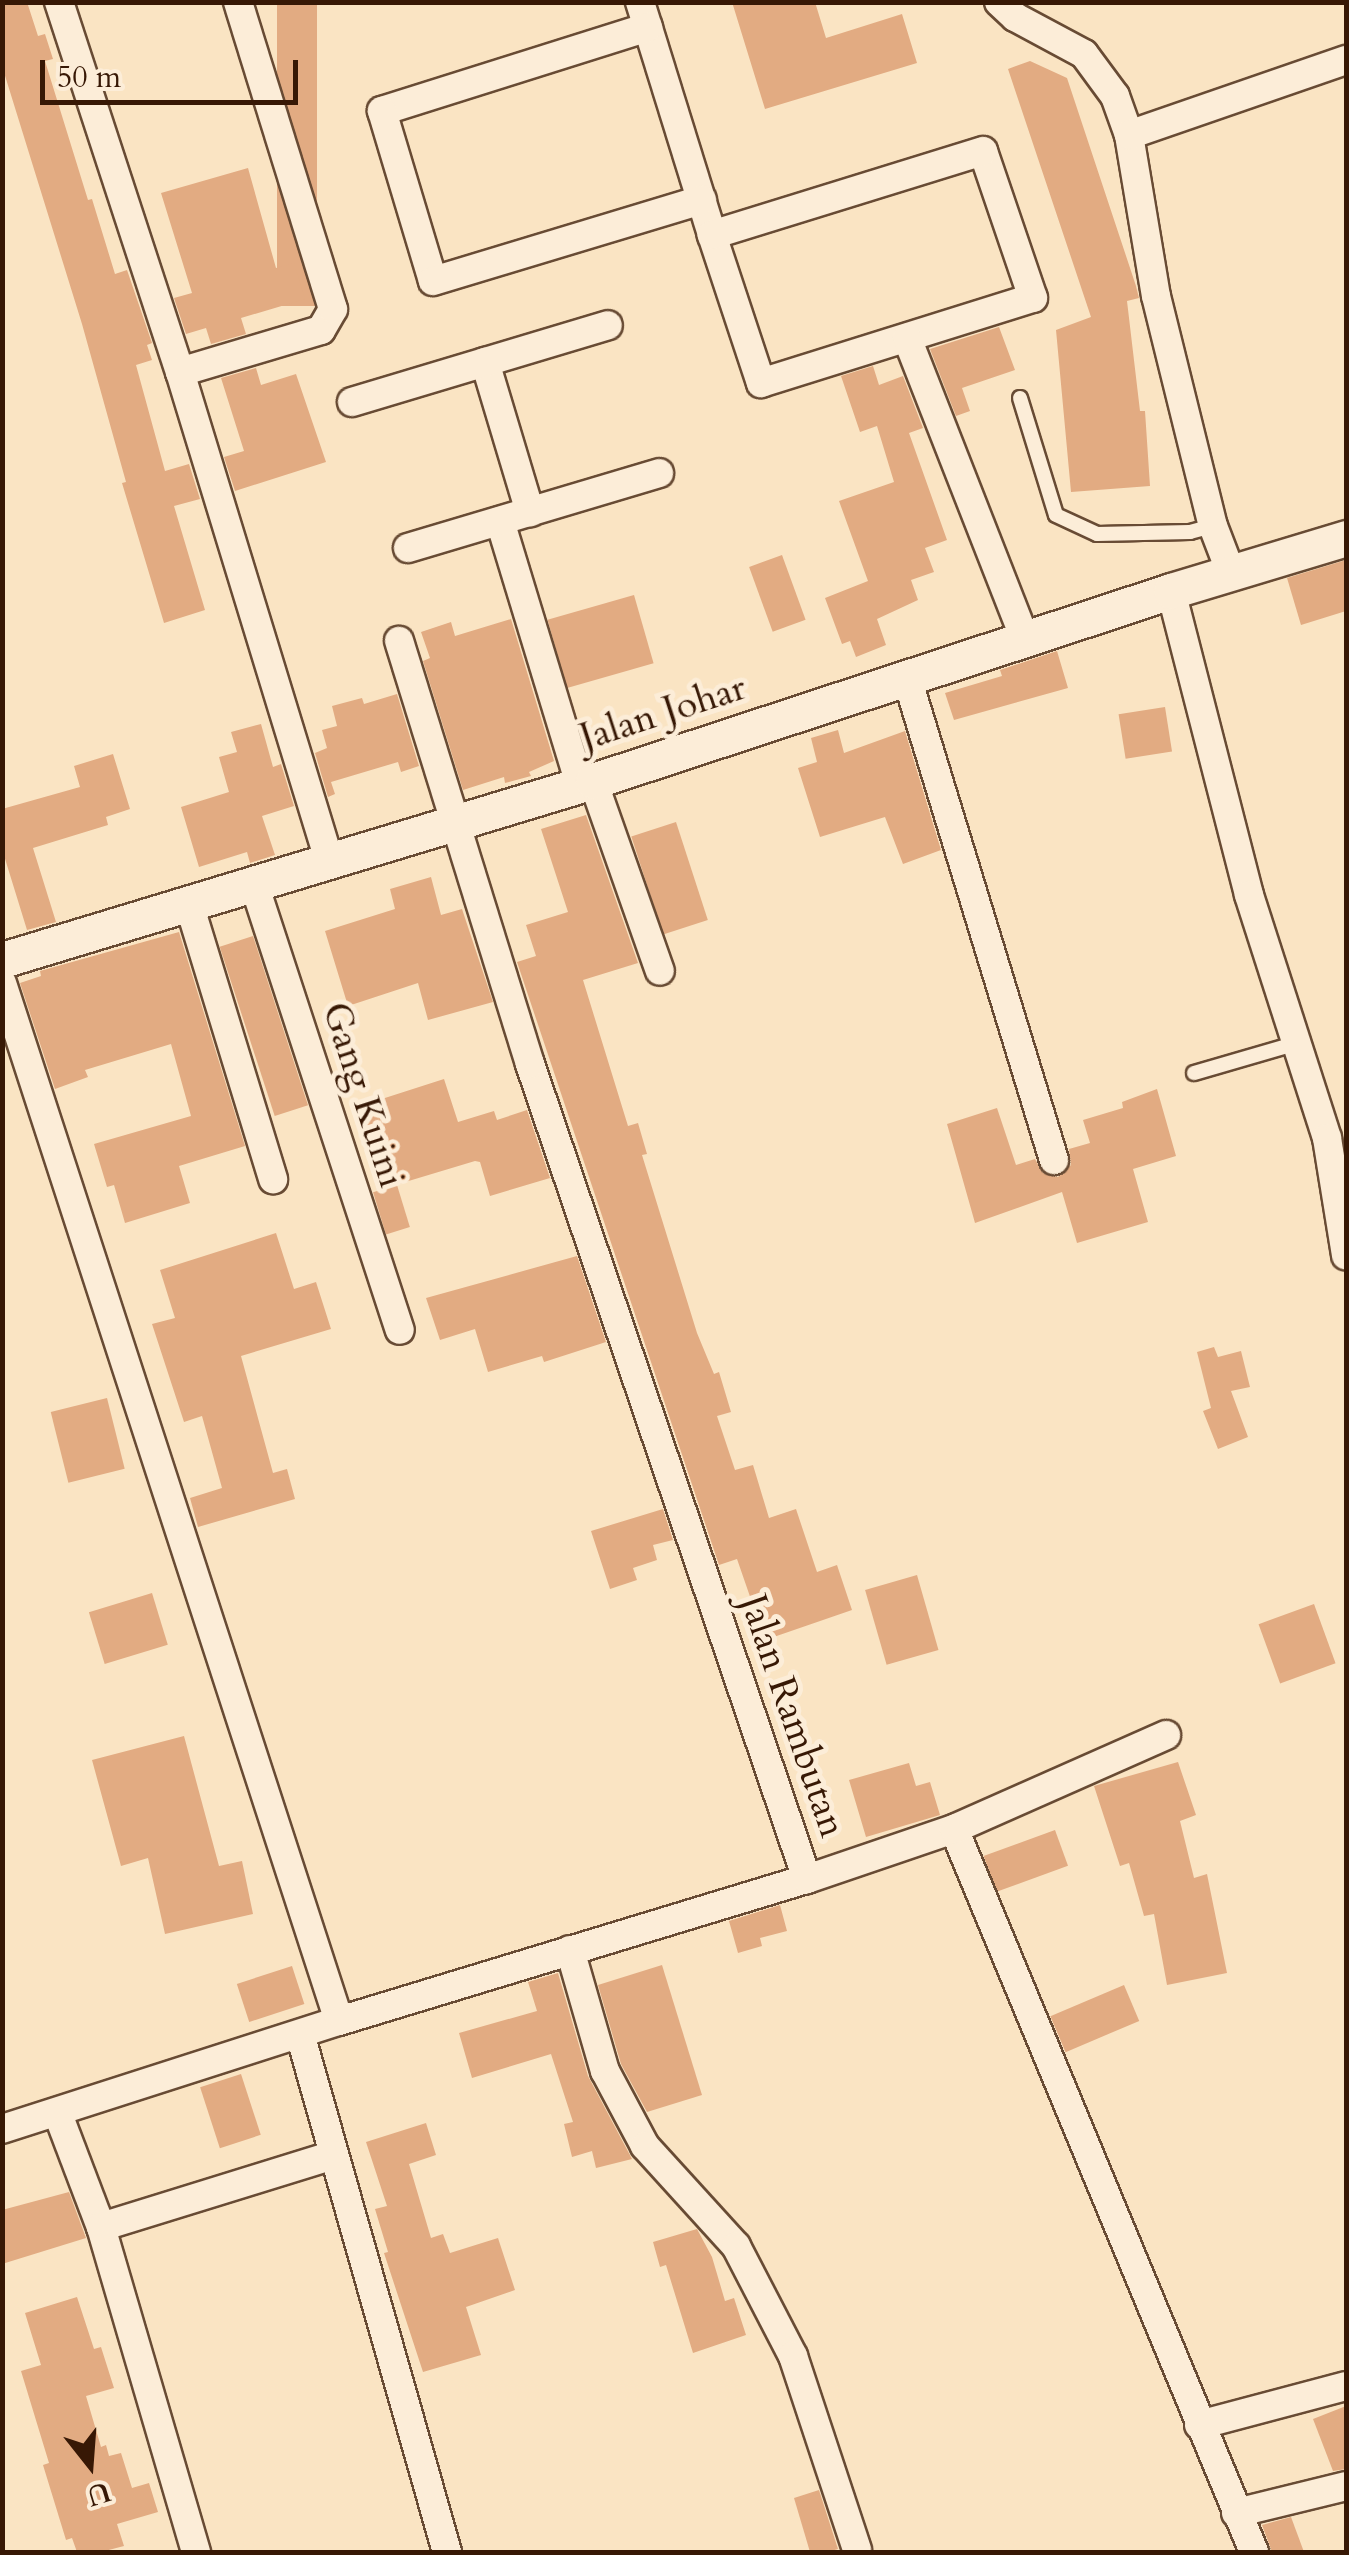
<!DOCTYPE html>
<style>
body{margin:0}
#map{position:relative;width:1349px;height:2555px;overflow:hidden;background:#fae4c3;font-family:Cardo,serif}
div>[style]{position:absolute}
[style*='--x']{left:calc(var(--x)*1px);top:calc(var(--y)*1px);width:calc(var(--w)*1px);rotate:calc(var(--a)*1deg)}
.building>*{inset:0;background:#e2ab82;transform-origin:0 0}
.roads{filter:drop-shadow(2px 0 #684b34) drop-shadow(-2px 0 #684b34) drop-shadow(0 2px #684b34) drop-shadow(0 -2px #684b34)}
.service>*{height:14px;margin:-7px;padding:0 7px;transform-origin:7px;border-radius:7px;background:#fcedd8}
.minor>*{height:28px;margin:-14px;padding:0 14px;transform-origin:14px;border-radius:14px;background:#fcedd8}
.tertiary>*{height:35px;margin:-17.5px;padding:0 17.5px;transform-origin:17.5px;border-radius:17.5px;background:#fcedd8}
span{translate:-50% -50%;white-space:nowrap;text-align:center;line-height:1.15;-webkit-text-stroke:10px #fcedd8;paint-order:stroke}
.street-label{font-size:38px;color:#371805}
.frame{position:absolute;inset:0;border:5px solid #371805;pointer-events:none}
.north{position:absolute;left:40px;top:2415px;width:100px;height:100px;-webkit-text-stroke:8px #fcedd8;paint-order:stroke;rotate:163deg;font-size:28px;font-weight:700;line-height:40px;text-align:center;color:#371805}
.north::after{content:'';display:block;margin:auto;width:35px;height:45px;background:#371805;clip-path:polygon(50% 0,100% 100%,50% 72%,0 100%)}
.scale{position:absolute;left:40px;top:60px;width:258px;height:45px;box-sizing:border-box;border:5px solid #371805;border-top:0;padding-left:12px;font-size:30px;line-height:35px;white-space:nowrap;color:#371805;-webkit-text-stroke:8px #fcedd8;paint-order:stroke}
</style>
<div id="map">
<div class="building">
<i style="clip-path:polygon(2px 2px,27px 2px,38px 36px,45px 34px,53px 59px,45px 61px,88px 200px,92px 199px,115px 274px,127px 270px,152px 343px,147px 345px,152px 360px,136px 365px,165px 471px,189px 464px,200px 499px,174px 506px,205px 610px,164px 623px,122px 483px,126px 482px,82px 324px,2px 66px)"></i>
<i style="left:277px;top:2px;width:40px;height:304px"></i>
<i style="clip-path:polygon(732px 2px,815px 2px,826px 38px,902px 14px,917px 63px,765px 109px)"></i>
<i style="clip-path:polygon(1030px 61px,1067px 78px,1136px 286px,1139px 298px,1127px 301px,1140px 411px,1145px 411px,1150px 486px,1071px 492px,1056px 330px,1091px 317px,1008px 69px)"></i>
<i style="clip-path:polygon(248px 168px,276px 268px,294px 263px,305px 299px,241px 318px,246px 334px,211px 344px,206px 328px,186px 334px,174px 298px,192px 293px,161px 193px)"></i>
<i style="clip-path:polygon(999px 327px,1015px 370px,962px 388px,970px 411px,956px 416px,930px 349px)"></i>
<i style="clip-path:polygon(873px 366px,879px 385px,903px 376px,923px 428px,909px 433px,947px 540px,925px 548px,934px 572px,911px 580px,918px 600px,877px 619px,886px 645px,856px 657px,850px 641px,842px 644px,825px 598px,868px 581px,839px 501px,894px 482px,877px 426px,860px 432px,841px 376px)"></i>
<i style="clip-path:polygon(256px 368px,261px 385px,296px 374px,326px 462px,235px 491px,224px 457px,244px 451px,221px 378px)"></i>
<i style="left:782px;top:555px;width:69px;height:35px;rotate:70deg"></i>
<i style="clip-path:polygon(1346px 560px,1346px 611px,1301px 625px,1287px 578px)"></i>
<i style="left:634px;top:595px;width:71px;height:90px;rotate:74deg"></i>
<i style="clip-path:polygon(511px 619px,554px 761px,529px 772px,531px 776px,505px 783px,504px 777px,463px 790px,423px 661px,430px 658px,421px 632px,451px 622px,455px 636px)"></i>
<i style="clip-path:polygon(1057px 651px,1068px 688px,954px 720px,945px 693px,1002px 676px,1000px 670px)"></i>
<i style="clip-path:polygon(397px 694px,419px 766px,401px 772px,398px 762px,331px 782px,335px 794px,328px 797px,315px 753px,327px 748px,322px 730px,337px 726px,332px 706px,362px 698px,364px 704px)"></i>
<i style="left:1165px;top:707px;width:45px;height:47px;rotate:81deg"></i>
<i style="clip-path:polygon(261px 724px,273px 767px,281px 764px,294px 806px,262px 816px,275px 855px,250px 863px,247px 852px,199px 867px,181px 807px,229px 792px,219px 757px,237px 752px,231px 732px)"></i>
<i style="clip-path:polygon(838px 730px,844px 753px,905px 731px,941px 850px,903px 864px,885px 817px,820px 837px,798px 768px,817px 762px,811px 738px)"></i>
<i style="clip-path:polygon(113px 754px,130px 809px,106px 817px,108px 825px,33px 848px,56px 922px,27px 930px,2px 849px,2px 809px,80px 787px,74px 766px)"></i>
<i style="clip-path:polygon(586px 815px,638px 963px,583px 980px,628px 1126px,638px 1123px,647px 1154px,642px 1155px,697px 1333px,714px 1374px,719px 1372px,731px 1412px,717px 1416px,735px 1470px,753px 1465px,769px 1518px,796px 1509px,817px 1572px,837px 1565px,852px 1610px,765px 1640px,737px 1559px,719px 1565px,517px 962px,536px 956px,526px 925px,568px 912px,541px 829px)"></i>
<i style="left:676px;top:822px;width:103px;height:47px;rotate:72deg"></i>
<i style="clip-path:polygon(431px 877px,441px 915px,462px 909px,493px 1002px,428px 1020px,418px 983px,348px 1006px,325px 931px,395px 909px,390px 889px)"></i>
<i style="clip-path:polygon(179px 932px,245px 1146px,179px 1166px,190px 1203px,125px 1223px,114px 1185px,107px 1187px,94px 1144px,191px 1116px,171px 1044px,85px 1070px,88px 1077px,55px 1089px,20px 983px,41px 976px,40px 971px)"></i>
<i style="left:253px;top:936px;width:178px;height:35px;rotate:72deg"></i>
<i style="clip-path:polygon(444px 1079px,458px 1122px,494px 1111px,497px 1120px,527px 1110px,550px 1178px,490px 1196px,480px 1162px,475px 1161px,382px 1189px,360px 1106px)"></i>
<i style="clip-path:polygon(1157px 1089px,1176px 1156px,1133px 1169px,1148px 1222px,1077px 1243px,1062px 1192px,975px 1223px,947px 1124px,997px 1108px,1016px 1165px,1035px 1159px,1043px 1173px,1058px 1177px,1071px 1165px,1069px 1149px,1090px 1143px,1083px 1120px,1123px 1108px,1122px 1102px)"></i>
<i style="left:397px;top:1185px;width:44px;height:25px;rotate:73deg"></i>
<i style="clip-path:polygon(276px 1233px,294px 1289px,316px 1282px,331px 1329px,241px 1356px,273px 1473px,287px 1469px,295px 1499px,198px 1527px,190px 1498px,222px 1488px,202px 1416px,184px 1422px,152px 1324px,175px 1318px,160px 1270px)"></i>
<i style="clip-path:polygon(577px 1256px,606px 1342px,544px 1362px,542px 1356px,488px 1372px,475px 1329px,440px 1340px,426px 1298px)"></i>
<i style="clip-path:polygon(1214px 1347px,1218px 1357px,1241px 1351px,1250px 1387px,1231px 1391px,1248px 1437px,1218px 1449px,1203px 1411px,1211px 1408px,1197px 1352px)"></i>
<i style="left:107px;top:1398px;width:73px;height:58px;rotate:76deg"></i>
<i style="clip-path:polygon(663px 1509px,673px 1540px,653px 1545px,657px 1560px,633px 1568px,637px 1580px,610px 1589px,591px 1531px)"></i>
<i style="left:917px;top:1575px;width:78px;height:54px;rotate:74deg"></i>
<i style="left:152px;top:1593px;width:54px;height:66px;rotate:73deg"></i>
<i style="left:1314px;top:1604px;width:63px;height:59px;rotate:70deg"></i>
<i style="clip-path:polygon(184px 1736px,219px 1866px,242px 1861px,253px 1914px,165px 1934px,148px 1858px,121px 1866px,92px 1760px)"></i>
<i style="clip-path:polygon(1178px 1762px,1196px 1815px,1180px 1821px,1194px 1878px,1207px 1874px,1227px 1973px,1167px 1985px,1154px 1914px,1144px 1916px,1129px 1863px,1120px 1866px,1094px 1786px)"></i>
<i style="clip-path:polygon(909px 1763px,916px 1786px,930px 1782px,940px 1815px,866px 1837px,849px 1780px)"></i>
<i style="left:1055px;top:1830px;width:38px;height:76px;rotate:70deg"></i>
<i style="clip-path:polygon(780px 1905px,787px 1931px,760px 1938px,762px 1946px,738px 1953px,729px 1921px)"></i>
<i style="clip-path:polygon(662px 1965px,702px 2095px,647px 2112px,621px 2064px,598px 1985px)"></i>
<i style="left:292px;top:1966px;width:40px;height:58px;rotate:72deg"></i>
<i style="clip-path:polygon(558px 1973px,588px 2076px,632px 2159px,596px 2168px,592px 2151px,572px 2157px,564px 2124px,573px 2122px,551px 2054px,472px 2078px,459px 2033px,537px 2011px,528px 1982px)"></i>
<i style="left:1124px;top:1985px;width:39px;height:80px;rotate:67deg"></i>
<i style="left:241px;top:2074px;width:64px;height:43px;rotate:72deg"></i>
<i style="clip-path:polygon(426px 2123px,436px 2155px,409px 2164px,431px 2238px,443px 2234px,450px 2253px,498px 2238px,515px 2290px,466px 2307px,481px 2355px,423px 2372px,384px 2253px,388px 2252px,375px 2209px,387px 2206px,366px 2142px)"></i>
<i style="clip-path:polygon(69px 2192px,86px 2238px,2px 2264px,2px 2210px)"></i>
<i style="clip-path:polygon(697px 2229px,712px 2257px,725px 2301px,734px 2298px,746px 2335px,693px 2353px,666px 2265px,660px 2267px,653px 2242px)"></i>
<i style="clip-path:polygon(77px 2297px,94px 2349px,101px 2347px,114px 2388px,86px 2396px,101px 2447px,106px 2445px,109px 2456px,121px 2453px,132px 2488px,149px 2483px,158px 2512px,117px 2524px,124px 2546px,101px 2552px,77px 2552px,72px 2538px,66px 2540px,43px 2465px,49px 2463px,21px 2371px,41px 2365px,25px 2313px)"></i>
<i style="clip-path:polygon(1346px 2406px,1346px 2469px,1333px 2471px,1313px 2419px)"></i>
<i style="clip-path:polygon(819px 2490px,838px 2549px,828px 2552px,810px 2552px,794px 2498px)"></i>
<i style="clip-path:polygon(1291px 2517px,1304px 2552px,1272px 2552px,1262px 2525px)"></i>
</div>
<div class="roads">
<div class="service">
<i style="--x:1020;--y:398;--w:122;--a:72.9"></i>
<i style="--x:1056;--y:515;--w:45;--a:24.9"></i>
<i style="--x:1097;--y:534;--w:93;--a:-1.2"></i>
<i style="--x:1190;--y:532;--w:24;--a:-15"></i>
<i style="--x:1194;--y:1073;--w:107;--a:-16.2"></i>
</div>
<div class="minor">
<i style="--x:59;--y:2;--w:389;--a:71.9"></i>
<i style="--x:180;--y:372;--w:510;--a:73.02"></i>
<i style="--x:640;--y:2;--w:244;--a:72.8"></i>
<i style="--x:712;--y:235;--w:156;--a:71.7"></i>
<i style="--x:761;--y:383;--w:285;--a:-17.4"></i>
<i style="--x:1033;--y:298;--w:155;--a:-108.8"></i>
<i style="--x:983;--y:151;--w:284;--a:162.8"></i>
<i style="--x:999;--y:2;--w:22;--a:43"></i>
<i style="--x:1015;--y:17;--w:78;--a:28.2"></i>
<i style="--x:1084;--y:54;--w:52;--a:53.6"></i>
<i style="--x:1115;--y:96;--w:41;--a:70.3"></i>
<i style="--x:1129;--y:135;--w:163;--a:80.5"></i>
<i style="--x:1156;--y:296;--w:237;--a:76.1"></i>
<i style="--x:1213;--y:526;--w:50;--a:69"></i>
<i style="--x:648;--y:27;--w:279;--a:162.5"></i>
<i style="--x:382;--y:111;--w:177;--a:73.3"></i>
<i style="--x:433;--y:281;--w:281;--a:-16.8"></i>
<i style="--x:1129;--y:135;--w:230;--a:-19.1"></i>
<i style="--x:907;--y:338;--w:323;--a:68.6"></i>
<i style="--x:485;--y:362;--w:157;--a:73.3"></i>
<i style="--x:180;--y:372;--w:147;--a:-16.6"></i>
<i style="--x:321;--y:330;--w:24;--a:-60"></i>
<i style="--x:333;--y:309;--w:321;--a:-107.2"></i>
<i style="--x:352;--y:402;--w:267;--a:-16.7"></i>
<i style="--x:500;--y:521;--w:276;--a:73.1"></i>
<i style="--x:408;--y:548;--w:262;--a:-16.6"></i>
<i style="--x:1171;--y:591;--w:314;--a:75.6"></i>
<i style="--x:1249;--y:895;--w:255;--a:72.2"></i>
<i style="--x:1327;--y:1138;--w:119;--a:80.8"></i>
<i style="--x:907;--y:678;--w:504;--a:73.04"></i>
<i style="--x:593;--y:781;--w:201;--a:70.6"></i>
<i style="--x:254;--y:884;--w:469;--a:71.9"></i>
<i style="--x:189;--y:904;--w:288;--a:73"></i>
<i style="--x:2;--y:983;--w:1091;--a:72.01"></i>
<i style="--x:954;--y:1829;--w:783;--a:67.46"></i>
<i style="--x:807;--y:1879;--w:155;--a:-18.8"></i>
<i style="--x:954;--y:1829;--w:232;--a:-23.9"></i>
<i style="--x:570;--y:1950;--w:126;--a:73.9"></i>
<i style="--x:605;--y:2071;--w:85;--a:61.9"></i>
<i style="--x:645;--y:2146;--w:135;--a:47.7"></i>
<i style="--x:736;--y:2246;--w:124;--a:62.6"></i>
<i style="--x:793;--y:2356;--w:204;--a:71.7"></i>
<i style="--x:300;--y:2034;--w:538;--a:74.16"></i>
<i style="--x:58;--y:2114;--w:121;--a:69.2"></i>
<i style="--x:101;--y:2227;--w:339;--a:73.7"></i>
<i style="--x:2;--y:2129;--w:354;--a:-17.8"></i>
<i style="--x:339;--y:2021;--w:489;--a:-16.9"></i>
<i style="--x:807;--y:1879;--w:861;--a:-108.77"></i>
<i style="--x:530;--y:1064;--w:443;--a:-107.2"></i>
<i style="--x:101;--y:2227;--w:244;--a:-17.2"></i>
<i style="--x:1199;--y:2425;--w:152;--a:-14.9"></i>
<i style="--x:1236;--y:2513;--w:113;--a:-13.8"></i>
</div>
<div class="tertiary">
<i style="--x:2;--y:960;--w:618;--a:-16.85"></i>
<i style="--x:593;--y:781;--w:608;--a:-18.2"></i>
<i style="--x:1171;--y:591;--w:183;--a:-16.8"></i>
</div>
</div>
<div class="street-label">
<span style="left:663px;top:713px;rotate:-18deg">Jalan Johar</span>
<span style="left:363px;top:1095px;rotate:72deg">Gang Kuini</span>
<span style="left:792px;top:1716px;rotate:71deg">Jalan Rambutan</span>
</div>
<div class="frame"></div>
<div class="north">U</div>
<div class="scale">50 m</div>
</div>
